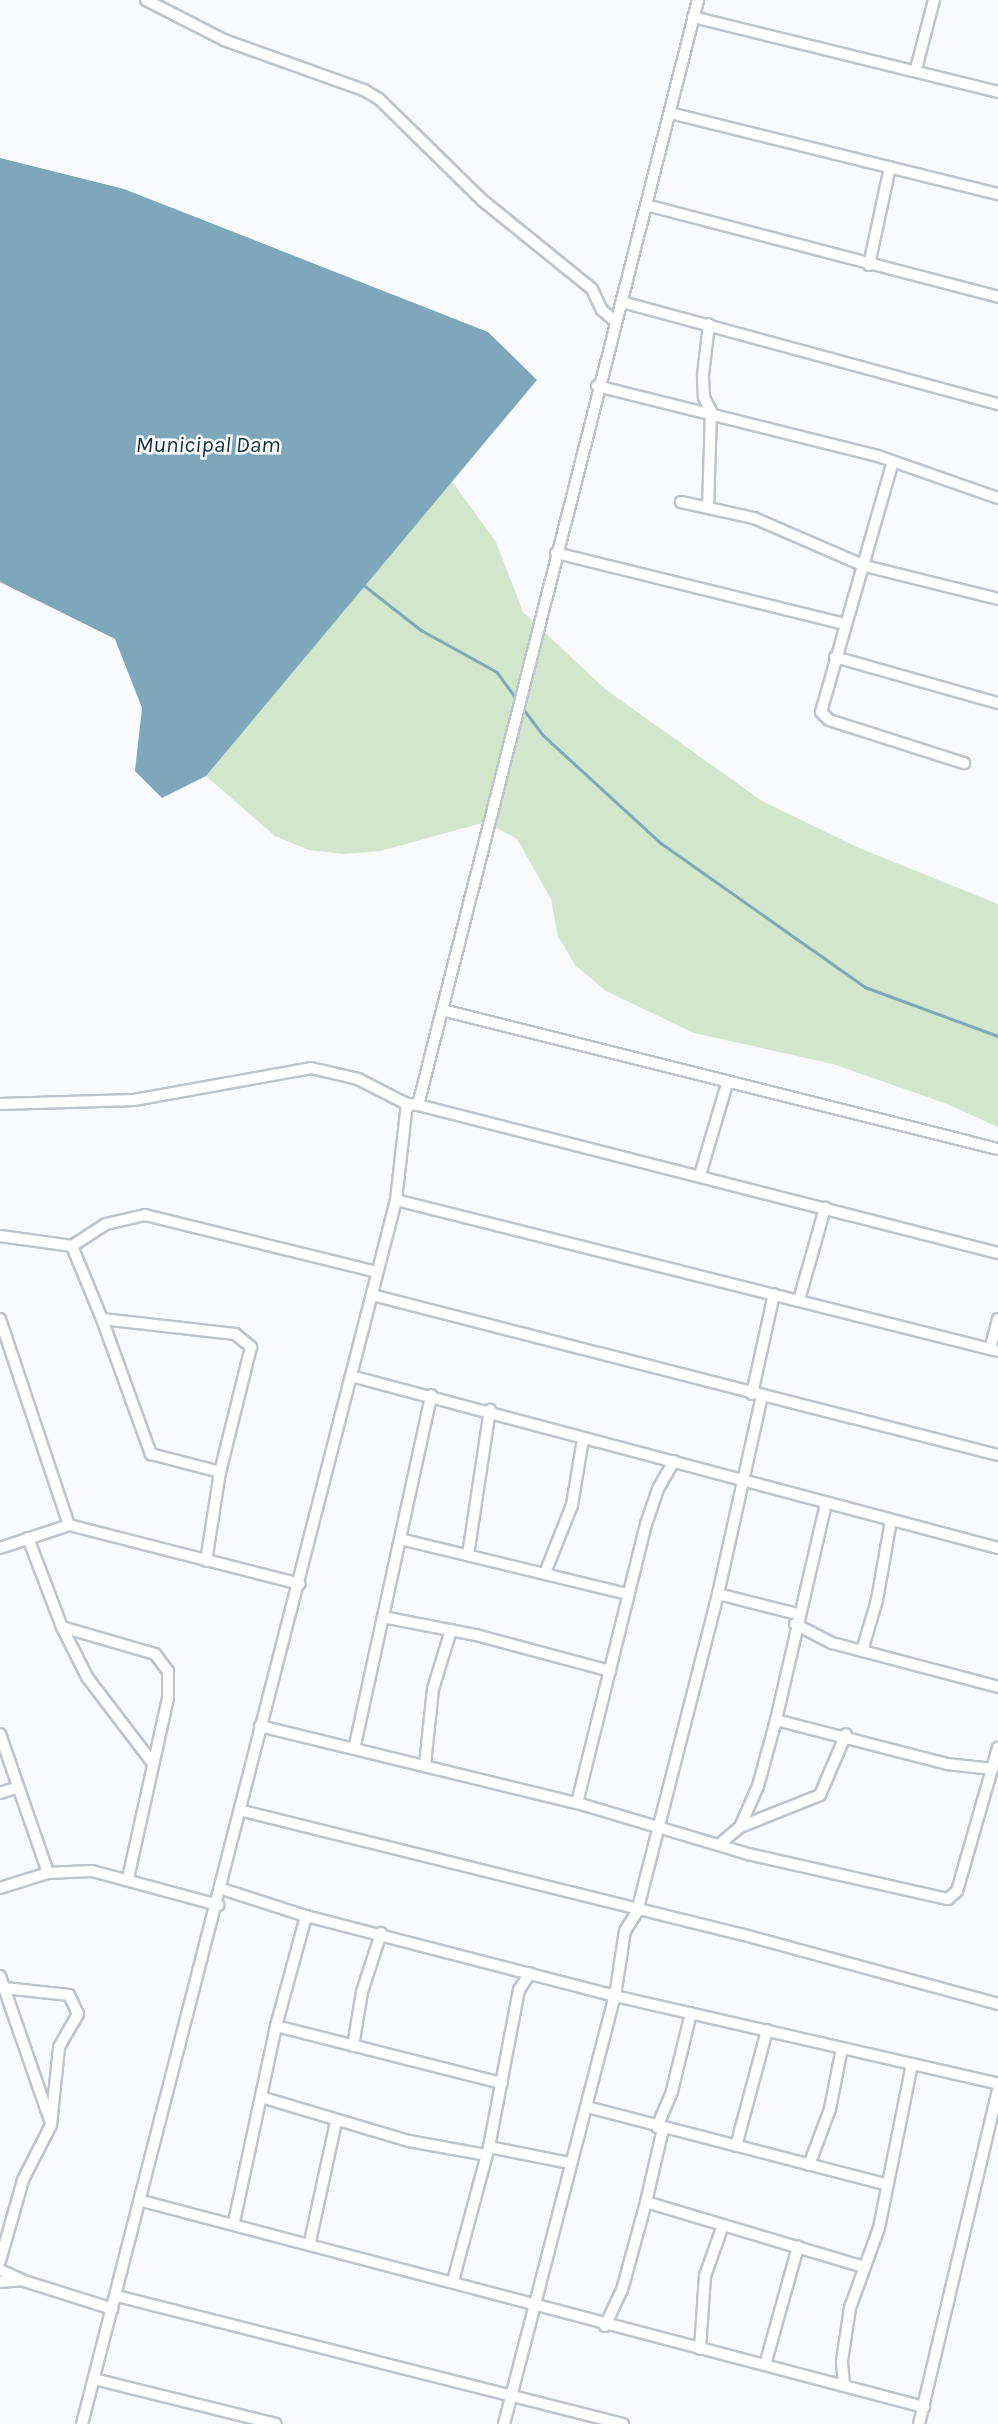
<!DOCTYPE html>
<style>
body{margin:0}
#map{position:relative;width:998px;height:2424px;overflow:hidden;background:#f8fafe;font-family:Karla,sans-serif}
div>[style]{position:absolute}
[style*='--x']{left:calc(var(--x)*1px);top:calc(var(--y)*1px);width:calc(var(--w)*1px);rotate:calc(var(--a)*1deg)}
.green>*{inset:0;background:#d1e6cb}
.water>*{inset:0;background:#7ea7bc}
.stream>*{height:2.5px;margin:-1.25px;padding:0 1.25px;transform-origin:1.25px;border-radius:1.25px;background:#7ea7bc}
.roads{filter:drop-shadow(2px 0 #bdc4cb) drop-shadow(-2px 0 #bdc4cb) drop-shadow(0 2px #bdc4cb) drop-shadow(0 -2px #bdc4cb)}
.street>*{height:10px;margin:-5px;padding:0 5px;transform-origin:5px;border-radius:5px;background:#fff}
span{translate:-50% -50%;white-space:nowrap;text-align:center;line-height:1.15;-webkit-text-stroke:5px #fff;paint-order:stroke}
.water-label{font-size:23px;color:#0e3243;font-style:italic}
</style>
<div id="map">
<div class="green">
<i style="clip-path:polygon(451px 480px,496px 542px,523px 612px,605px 689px,762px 801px,859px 848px,998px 904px,998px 1127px,947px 1104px,833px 1064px,694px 1033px,606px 991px,575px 965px,558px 936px,551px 899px,517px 839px,486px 822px,380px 851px,345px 854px,309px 850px,275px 836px,206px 776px)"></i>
</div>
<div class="water">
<i style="clip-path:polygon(0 158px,124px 189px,488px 332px,537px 380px,206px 776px,162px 798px,135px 771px,142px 708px,115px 639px,0 582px)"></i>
</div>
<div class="stream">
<i style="--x:360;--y:582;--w:78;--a:38.2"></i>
<i style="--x:421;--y:630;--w:87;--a:28.9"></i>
<i style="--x:497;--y:672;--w:32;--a:54"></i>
<i style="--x:522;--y:707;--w:35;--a:53"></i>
<i style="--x:543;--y:735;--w:160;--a:42.5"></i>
<i style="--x:661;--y:843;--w:250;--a:35.2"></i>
<i style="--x:865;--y:987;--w:142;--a:20.2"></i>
</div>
<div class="roads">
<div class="street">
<i style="--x:146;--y:0;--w:88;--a:27.1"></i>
<i style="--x:224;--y:40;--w:149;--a:19.7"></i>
<i style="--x:364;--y:90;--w:17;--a:31"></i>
<i style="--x:379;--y:99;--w:144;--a:44.4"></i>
<i style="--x:482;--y:200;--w:141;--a:39"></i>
<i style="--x:592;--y:289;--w:23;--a:65"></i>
<i style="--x:602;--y:310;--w:18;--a:41"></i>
<i style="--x:693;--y:17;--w:314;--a:13.8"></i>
<i style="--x:916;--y:69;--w:71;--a:-75.4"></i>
<i style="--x:670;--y:113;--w:338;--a:13.9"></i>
<i style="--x:646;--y:205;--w:364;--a:14.6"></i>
<i style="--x:869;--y:265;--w:100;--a:-77.9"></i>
<i style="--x:622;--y:302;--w:390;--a:15.2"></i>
<i style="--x:597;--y:386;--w:290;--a:14"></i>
<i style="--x:878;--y:456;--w:127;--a:19.3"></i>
<i style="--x:893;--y:461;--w:261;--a:106"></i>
<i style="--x:821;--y:712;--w:11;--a:45"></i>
<i style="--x:829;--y:720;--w:142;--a:17.7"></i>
<i style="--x:681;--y:502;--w:75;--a:12.4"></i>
<i style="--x:754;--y:518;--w:121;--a:23.4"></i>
<i style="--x:865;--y:566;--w:137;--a:13.9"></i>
<i style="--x:708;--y:508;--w:97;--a:-88.2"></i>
<i style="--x:711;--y:411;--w:16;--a:-117"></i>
<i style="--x:704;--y:397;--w:22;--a:-93"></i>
<i style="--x:703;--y:375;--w:51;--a:-83.3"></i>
<i style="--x:556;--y:553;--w:298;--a:13.8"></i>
<i style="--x:835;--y:657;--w:169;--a:15.8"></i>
<i style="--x:442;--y:1010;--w:573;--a:14.04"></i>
<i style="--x:0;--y:1104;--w:134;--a:-1.7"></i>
<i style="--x:134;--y:1100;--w:180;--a:-10.2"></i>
<i style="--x:311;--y:1068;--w:48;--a:13.2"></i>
<i style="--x:358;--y:1079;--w:55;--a:27"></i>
<i style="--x:418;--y:1105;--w:599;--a:14.31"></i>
<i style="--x:700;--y:1175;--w:95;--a:-73.5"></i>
<i style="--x:396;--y:1200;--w:621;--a:14.08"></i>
<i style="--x:0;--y:1236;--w:73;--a:7.9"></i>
<i style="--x:72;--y:1246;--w:40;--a:-32.9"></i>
<i style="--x:106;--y:1224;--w:40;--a:-13"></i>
<i style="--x:145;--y:1215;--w:239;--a:13.8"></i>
<i style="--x:72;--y:1246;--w:79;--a:67.7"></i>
<i style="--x:102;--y:1319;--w:134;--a:6.4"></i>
<i style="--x:235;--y:1334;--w:21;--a:39"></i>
<i style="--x:251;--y:1347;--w:129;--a:103.9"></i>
<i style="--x:220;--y:1472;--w:90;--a:98.9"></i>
<i style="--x:372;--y:1295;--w:646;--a:14.34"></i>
<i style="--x:799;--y:1300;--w:96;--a:-74.2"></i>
<i style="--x:0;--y:1319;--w:217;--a:71.5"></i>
<i style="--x:102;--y:1319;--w:144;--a:70.1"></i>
<i style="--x:151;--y:1454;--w:71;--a:14.6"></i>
<i style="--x:990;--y:1349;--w:31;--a:-75"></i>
<i style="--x:351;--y:1376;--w:669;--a:14.89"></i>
<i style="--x:752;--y:1394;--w:102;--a:-77.6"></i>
<i style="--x:28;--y:1538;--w:95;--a:69.1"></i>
<i style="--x:62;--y:1627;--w:97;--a:16.2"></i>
<i style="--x:155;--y:1654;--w:21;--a:53"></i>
<i style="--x:168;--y:1671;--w:27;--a:90"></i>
<i style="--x:168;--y:1698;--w:185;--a:102.5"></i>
<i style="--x:400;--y:1539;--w:235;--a:13.6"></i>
<i style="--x:0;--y:1548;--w:73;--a:-18.4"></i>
<i style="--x:69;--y:1525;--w:238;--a:14.3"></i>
<i style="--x:468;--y:1555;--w:147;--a:-81.4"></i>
<i style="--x:545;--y:1573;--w:73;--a:-68.3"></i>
<i style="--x:572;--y:1505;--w:67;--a:-80.5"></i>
<i style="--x:718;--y:1594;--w:81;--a:14.2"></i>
<i style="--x:383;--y:1617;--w:95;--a:11"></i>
<i style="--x:476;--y:1635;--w:139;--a:15"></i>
<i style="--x:795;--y:1624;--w:42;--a:27.2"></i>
<i style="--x:832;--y:1643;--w:172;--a:14.8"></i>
<i style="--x:62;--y:1627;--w:56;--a:63.4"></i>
<i style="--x:87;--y:1677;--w:106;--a:52.7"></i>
<i style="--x:862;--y:1651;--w:53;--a:-73.6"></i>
<i style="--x:877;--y:1600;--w:80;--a:-80"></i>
<i style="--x:776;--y:1720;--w:177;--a:14.4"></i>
<i style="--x:947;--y:1764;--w:46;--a:6.2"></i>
<i style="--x:260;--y:1726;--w:326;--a:13.7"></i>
<i style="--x:577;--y:1803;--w:178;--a:16.6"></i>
<i style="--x:748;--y:1854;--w:205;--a:12.7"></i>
<i style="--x:948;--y:1899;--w:12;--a:-42"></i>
<i style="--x:957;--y:1891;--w:149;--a:-74"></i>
<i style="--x:0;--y:1734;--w:147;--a:70.9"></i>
<i style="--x:355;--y:1745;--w:358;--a:-77.7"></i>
<i style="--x:425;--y:1764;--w:75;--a:-83.9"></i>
<i style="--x:433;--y:1689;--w:62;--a:-73"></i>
<i style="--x:0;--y:1793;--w:19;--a:-18"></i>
<i style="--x:577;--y:1803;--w:287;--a:-76.1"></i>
<i style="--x:646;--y:1524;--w:39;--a:-71"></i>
<i style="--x:659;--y:1487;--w:30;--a:-60"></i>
<i style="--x:243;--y:1811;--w:520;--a:13.9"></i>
<i style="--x:748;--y:1936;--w:259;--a:15.2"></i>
<i style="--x:740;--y:1827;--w:45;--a:-66.3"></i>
<i style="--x:758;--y:1786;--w:68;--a:-74.7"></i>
<i style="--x:776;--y:1720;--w:222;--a:-77"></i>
<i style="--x:721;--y:1843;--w:25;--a:-40"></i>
<i style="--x:740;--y:1827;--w:86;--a:-21.8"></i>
<i style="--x:820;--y:1795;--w:66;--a:-66.9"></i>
<i style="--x:0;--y:1888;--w:50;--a:-17.4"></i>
<i style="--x:48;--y:1873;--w:44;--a:-2.6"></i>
<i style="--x:92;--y:1871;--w:131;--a:15.1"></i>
<i style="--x:222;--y:1889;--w:88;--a:17.8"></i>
<i style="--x:306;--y:1916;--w:319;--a:14.5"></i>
<i style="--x:615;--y:1996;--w:393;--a:12.9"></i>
<i style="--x:0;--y:1976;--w:156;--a:70.9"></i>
<i style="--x:276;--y:2026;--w:233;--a:14.2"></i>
<i style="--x:353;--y:2046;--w:55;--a:-80.5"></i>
<i style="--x:362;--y:1992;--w:62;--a:-72.1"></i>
<i style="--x:261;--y:2097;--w:154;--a:16.6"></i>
<i style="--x:409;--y:2141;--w:78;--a:10.3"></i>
<i style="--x:587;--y:2107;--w:308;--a:14.5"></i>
<i style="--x:657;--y:2127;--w:39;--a:-67"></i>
<i style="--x:672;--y:2091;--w:80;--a:-76.3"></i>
<i style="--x:663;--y:2129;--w:75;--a:103.1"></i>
<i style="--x:646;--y:2202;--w:227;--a:16.6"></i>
<i style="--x:736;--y:2146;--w:120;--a:-75"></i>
<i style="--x:489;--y:2147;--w:83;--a:11.2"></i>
<i style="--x:809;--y:2165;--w:60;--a:-69.4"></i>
<i style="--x:830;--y:2109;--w:62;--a:-78.9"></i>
<i style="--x:142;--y:2201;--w:809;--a:14.76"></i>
<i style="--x:234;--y:2222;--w:200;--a:-77.9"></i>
<i style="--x:276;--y:2026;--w:114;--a:-74.7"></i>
<i style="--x:310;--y:2242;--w:123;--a:-77.8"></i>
<i style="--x:0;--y:2261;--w:84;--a:-74.1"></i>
<i style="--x:23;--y:2180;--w:62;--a:-63"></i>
<i style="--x:51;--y:2125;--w:78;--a:-84.1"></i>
<i style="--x:59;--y:2047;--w:38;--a:-60"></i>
<i style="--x:78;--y:2014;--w:21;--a:-115"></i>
<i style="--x:69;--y:1995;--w:65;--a:-173.9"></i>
<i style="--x:0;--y:2270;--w:22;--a:24"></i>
<i style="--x:453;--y:2281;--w:139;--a:-75"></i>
<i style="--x:489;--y:2147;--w:160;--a:-79.2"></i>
<i style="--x:519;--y:1990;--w:20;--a:-57"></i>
<i style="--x:0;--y:2282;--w:21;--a:-5"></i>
<i style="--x:21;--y:2280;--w:96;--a:17.5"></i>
<i style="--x:117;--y:2296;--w:522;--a:14.2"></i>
<i style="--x:605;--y:2326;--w:40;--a:-65"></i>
<i style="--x:622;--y:2290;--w:91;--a:-74.7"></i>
<i style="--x:700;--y:2349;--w:73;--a:-86.1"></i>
<i style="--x:705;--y:2276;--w:54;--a:-70.6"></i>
<i style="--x:765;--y:2365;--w:123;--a:-74.4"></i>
<i style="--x:94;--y:2379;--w:187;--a:13.9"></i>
<i style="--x:844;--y:2385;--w:24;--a:-95"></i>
<i style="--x:842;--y:2361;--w:54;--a:-81.4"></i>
<i style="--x:850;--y:2308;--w:85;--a:-70.1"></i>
<i style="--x:879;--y:2228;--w:167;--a:-78.6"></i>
<i style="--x:82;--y:2424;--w:1264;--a:-75.61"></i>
<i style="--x:396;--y:1200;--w:97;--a:-83.5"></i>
<i style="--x:407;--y:1104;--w:11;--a:5"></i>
<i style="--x:418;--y:1105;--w:1140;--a:-75.78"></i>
<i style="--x:504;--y:2424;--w:442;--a:-75.5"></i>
<i style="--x:615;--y:1996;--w:66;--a:-81.3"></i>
<i style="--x:625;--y:1931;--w:22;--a:-58"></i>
<i style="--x:637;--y:1912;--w:328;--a:-75.7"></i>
<i style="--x:718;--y:1594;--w:203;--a:-77.5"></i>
<i style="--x:919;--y:2424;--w:343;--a:-76.7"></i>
</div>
</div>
<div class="water-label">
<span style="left:208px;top:445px">Municipal Dam</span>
</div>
</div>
